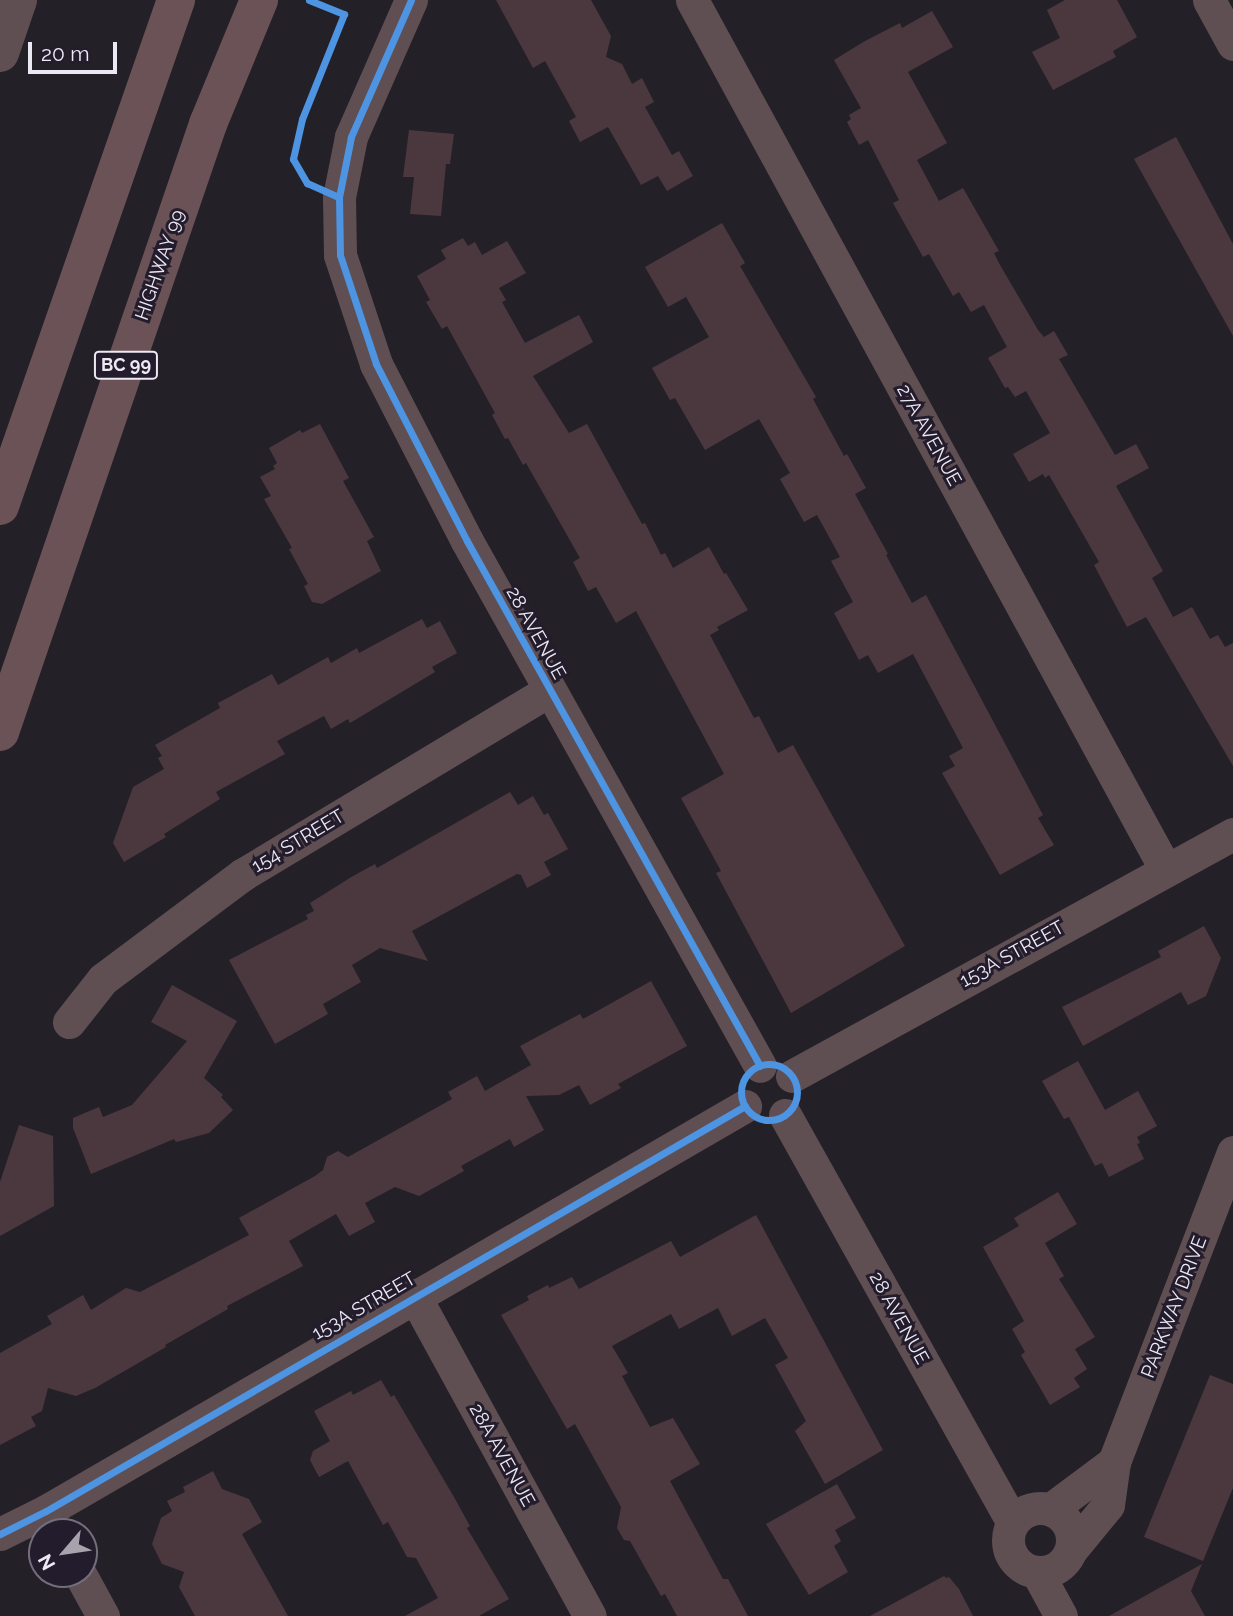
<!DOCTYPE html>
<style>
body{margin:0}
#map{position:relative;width:1233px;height:1616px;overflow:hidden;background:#242028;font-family:Raleway,sans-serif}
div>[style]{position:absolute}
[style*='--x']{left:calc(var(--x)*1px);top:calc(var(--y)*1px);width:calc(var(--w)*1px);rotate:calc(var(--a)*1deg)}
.building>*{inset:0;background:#4b383e}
.minor>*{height:33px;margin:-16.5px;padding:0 16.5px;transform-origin:16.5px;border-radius:16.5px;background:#604f52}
.minor>.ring{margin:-16.5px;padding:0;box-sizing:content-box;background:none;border:33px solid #604f52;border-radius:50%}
.tertiary>*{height:38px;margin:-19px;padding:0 19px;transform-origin:19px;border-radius:19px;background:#604f52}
.motorway>*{height:38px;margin:-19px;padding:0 19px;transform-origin:19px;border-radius:19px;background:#6b5257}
.cycleway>*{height:7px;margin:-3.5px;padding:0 3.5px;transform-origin:3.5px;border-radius:3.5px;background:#4d94e3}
.cycleway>.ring{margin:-3.5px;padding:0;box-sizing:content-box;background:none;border:7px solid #4d94e3;border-radius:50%}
span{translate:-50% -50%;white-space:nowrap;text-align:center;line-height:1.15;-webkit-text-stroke:6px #231c2c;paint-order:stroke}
.shield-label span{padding:2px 5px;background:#231c2c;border:2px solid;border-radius:5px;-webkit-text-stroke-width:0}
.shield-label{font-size:18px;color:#ede9f4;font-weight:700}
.street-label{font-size:19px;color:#ede9f4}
.north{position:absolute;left:28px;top:1518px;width:70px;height:70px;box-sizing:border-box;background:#231c2c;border:2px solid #746e7c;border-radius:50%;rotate:241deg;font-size:19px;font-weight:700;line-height:28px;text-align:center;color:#ede9f4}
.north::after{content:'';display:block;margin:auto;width:24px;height:32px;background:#a7a3ad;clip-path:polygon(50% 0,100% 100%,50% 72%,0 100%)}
.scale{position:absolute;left:28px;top:42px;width:89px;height:32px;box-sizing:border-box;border:4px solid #ede9f4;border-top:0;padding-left:9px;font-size:21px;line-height:24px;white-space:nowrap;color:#ede9f4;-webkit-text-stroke:5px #231c2c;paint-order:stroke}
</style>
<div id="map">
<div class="building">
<i style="clip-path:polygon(496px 0,591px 0,611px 36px,606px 57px,622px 64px,632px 84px,642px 78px,654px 102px,645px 107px,672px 155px,679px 151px,693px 176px,667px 191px,658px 176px,641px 185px,608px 127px,580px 142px,569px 121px,576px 117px,545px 61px,533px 68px)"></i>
<i style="clip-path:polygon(1065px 0,1117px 0,1137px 37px,1113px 51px,1116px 57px,1053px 90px,1032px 52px,1060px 38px,1047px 10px)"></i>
<i style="clip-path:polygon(932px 11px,953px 47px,908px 72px,947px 143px,917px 160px,939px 201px,963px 188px,999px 251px,994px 253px,1000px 265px,1038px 330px,1044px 337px,1054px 331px,1068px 355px,1059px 359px,1115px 455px,1136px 444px,1149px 468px,1116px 486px,1163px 571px,1152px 578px,1173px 617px,1192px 607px,1210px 639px,1218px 635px,1225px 647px,1233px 643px,1233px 766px,1146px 617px,1127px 627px,1094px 565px,1099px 562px,1049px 475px,1045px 478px,1043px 474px,1029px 482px,1013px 454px,1050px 433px,1026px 391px,1015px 397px,1008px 387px,1005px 388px,988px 358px,1007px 347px,984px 305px,971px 312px,959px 292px,953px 296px,929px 254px,923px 257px,893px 203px,899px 200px,868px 140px,859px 145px,847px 122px,851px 119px,849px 115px,861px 108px,834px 60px,865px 41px,900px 23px,902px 28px)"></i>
<i style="clip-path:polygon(409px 130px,454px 134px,450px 164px,446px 164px,441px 216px,410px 214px,414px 177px,403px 177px)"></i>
<i style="clip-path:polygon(1176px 137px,1233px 244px,1233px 336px,1134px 159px)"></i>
<i style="clip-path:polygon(722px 223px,745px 263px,740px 266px,816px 397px,813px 399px,844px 456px,847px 454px,866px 488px,855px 494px,888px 554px,886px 555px,912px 603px,926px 595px,1043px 815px,1038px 818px,1054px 845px,1000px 875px,942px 773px,955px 766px,949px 756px,963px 748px,913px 654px,878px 673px,868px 655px,859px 660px,834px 613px,853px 602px,831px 561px,840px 557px,817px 515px,804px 522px,780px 479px,790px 473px,759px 419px,705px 450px,675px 398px,670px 400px,652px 368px,709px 337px,686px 297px,668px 307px,645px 267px)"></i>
<i style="clip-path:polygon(463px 238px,468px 246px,475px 242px,482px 255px,507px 241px,526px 273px,499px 288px,506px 300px,502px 302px,525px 343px,579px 315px,593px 342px,533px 376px,569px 433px,587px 424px,642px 524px,645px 523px,661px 555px,665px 553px,673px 568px,709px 547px,724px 574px,726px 573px,748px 610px,717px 627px,719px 630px,710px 635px,754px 718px,759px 716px,778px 753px,793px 745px,905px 946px,791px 1013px,716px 873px,721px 871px,681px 798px,724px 774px,636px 611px,616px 623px,596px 587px,588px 591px,573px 562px,580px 558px,526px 463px,523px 465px,508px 438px,505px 439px,492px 415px,495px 413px,447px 326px,442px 329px,426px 302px,430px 300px,417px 276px,446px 259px,441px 250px)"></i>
<i style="clip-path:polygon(320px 424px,349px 478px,343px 481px,374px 537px,367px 541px,381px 571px,322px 604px,312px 602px,304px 586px,308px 584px,289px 549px,292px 548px,264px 499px,271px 496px,260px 477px,275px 469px,273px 466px,277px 463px,269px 448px,300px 430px,302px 433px)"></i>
<i style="clip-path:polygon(422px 619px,427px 628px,440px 621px,457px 653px,432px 667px,435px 672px,350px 723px,348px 719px,331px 729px,324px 716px,277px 741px,285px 754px,216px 792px,220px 799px,164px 834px,166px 837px,124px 862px,113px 843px,133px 787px,164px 769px,158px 758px,162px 756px,155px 745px,220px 708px,218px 703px,272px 674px,278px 685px,328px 657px,331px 663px,357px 648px,359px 653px)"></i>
<i style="clip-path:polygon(510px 792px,518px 805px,533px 796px,544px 815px,548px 813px,568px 849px,544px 862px,551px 875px,527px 888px,521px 875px,517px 874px,412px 931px,428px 961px,380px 948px,352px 965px,361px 982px,323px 1004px,328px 1014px,275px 1044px,229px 960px,308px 919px,306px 915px,314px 911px,310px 903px,353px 876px,375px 864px,377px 868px)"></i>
<i style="clip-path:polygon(1204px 926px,1221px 958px,1206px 996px,1188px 1005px,1181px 992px,1083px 1046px,1062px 1007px,1161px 957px,1158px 951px)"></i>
<i style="clip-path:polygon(651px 981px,687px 1046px,618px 1084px,621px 1088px,590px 1105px,579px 1085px,559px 1095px,526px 1096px,544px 1130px,514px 1147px,510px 1139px,461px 1166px,464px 1171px,419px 1196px,395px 1187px,365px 1203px,375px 1222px,349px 1236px,336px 1214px,289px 1241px,303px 1266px,227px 1306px,228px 1309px,165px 1345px,166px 1347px,95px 1388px,76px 1396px,48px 1388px,42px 1411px,31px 1417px,36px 1426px,0 1445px,0 1353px,52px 1324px,47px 1316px,83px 1295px,91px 1310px,126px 1288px,140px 1292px,249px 1235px,239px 1218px,315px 1176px,323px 1170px,327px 1157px,338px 1151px,348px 1157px,452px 1099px,448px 1092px,477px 1076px,485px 1091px,531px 1065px,520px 1046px,580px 1014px,583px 1019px)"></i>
<i style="clip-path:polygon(172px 985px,237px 1021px,204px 1078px,223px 1095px,221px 1097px,233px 1110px,209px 1133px,176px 1142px,174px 1139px,91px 1174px,73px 1128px,73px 1118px,99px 1107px,103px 1117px,132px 1105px,187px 1041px,151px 1022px)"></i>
<i style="clip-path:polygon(1078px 1061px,1105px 1110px,1138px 1091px,1157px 1126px,1137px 1137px,1140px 1143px,1137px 1144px,1144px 1159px,1109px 1177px,1102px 1163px,1095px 1166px,1069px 1117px,1064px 1119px,1042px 1081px)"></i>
<i style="clip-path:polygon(19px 1125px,53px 1136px,54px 1206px,0 1236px,0 1182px)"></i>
<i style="clip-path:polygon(1058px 1192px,1077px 1224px,1045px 1243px,1064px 1276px,1059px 1279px,1095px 1337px,1075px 1349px,1087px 1369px,1074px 1378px,1080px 1387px,1050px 1405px,1021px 1355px,1025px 1352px,1012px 1329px,1024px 1321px,983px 1247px,1019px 1226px,1014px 1218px)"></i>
<i style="clip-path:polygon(756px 1215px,883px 1450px,825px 1484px,795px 1431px,806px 1421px,775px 1365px,788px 1358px,765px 1318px,732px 1336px,718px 1308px,679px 1329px,671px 1314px,612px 1346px,628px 1373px,622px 1376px,650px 1427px,673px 1418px,700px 1464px,670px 1481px,723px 1579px,728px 1579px,748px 1616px,677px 1616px,665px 1594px,661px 1596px,630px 1541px,624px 1540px,617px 1528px,621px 1507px,575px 1424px,567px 1429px,501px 1315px,529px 1300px,527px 1296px,548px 1285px,549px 1288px,572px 1277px,579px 1289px,671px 1241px,680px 1257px)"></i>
<i style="clip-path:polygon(1210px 1375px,1233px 1384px,1233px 1488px,1203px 1561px,1144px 1537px)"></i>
<i style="clip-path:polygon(381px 1380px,391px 1397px,394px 1395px,454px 1497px,470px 1526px,467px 1528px,509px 1599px,479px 1616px,405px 1616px,438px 1598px,416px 1558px,407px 1557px,388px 1522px,383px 1525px,348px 1461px,319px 1477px,310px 1460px,313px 1451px,330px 1441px,314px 1411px,351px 1391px,353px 1395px)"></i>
<i style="clip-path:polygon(213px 1471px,222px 1489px,249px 1499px,262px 1522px,242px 1534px,288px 1616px,195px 1616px,179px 1587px,184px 1572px,162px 1564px,152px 1544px,161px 1518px,172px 1511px,167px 1501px,185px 1492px,183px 1487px)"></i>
<i style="clip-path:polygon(837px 1484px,856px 1518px,835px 1530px,841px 1541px,834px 1546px,848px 1572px,809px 1595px,766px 1524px)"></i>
<i style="clip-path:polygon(1202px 1564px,1191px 1591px,1205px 1616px,1109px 1616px)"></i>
<i style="clip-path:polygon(944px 1576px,946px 1578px,949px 1577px,959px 1589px,973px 1616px,870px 1616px)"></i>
</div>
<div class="minor">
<i style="--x:411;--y:0;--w:150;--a:113.7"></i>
<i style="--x:351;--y:137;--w:61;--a:101.3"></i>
<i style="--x:339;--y:197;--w:58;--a:89"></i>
<i style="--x:340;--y:255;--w:115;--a:71.7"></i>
<i style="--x:376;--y:364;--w:199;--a:62.8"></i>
<i style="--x:467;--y:541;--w:601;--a:60.83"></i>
<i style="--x:692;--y:0;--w:991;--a:61.42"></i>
<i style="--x:1209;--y:0;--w:50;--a:61.4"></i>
<i style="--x:69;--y:1022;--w:55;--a:-51.7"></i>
<i style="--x:103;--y:979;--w:174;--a:-36.8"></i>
<i style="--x:242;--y:875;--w:359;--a:-31"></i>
<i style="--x:792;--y:1076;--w:503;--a:-28.76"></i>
<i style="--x:785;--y:1115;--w:466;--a:60.8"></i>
<i style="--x:414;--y:1295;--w:366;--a:61.3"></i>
<i class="ring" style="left:1008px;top:1508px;width:31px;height:31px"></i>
<i style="--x:1051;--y:1509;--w:79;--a:-36.7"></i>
<i style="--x:0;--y:1534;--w:51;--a:-26.6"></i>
<i style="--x:46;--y:1511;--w:808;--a:-30.09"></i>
<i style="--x:1071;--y:1550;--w:58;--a:-50.6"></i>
<i style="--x:1108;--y:1505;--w:43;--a:-82.1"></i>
<i style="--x:1114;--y:1462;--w:332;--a:-69"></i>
<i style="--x:1037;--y:1572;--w:50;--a:61.4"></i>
<i style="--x:80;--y:1574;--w:48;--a:61.3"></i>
</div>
<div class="tertiary">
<i style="--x:0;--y:53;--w:56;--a:-71.2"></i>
</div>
<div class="motorway">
<i style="--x:0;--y:506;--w:536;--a:-70.82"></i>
<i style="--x:0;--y:732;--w:643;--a:-71.11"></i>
<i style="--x:208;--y:124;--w:134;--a:-67.6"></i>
</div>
<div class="cycleway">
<i style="--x:309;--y:0;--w:38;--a:22"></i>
<i style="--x:344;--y:14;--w:113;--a:111.8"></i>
<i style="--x:302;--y:119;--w:41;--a:102.7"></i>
<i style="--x:293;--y:159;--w:28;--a:60"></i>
<i style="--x:307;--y:183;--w:35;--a:24"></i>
<i style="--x:411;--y:0;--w:150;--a:113.7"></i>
<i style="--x:351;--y:137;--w:61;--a:101.3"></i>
<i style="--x:339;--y:197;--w:58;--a:89"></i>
<i style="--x:340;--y:255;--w:115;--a:71.7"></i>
<i style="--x:376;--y:364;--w:199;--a:62.8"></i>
<i style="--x:467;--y:541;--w:601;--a:60.83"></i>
<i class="ring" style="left:741px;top:1064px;width:49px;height:49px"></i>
<i style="--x:0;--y:1534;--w:51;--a:-26.6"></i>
<i style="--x:46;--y:1511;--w:808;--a:-30.09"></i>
</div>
<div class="shield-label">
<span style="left:126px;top:365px">BC 99</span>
</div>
<div class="street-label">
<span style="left:160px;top:265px;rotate:-71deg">HIGHWAY 99</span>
<span style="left:929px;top:435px;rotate:61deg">27A AVENUE</span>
<span style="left:536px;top:633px;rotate:61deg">28 AVENUE</span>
<span style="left:298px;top:841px;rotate:-31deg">154 STREET</span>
<span style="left:1012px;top:954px;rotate:-29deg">153A STREET</span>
<span style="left:364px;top:1306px;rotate:-30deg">153A STREET</span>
<span style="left:1174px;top:1307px;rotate:-69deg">PARKWAY DRIVE</span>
<span style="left:899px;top:1318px;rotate:61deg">28 AVENUE</span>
<span style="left:502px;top:1455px;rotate:61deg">28A AVENUE</span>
</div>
<div class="north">N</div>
<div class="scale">20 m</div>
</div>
